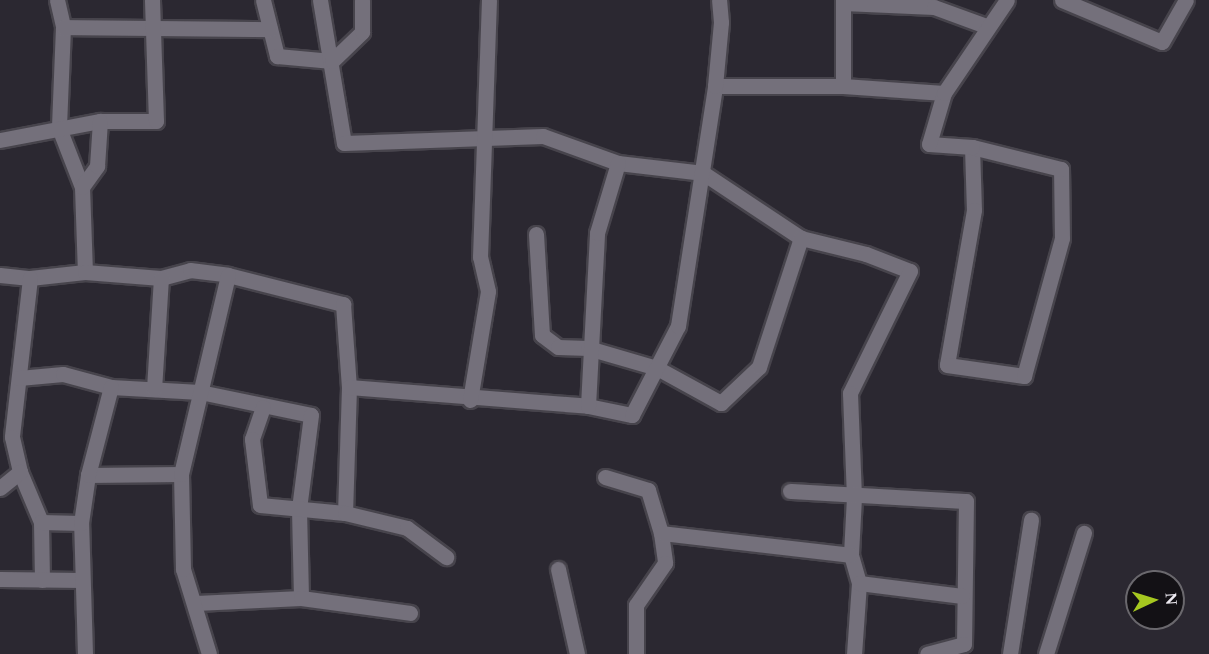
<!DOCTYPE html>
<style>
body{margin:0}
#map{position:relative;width:1209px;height:654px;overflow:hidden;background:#2b2831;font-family:Spectral,serif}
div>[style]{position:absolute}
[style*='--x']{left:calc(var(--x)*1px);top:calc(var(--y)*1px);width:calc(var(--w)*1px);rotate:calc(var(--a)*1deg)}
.roads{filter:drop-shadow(2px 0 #47444c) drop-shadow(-2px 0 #47444c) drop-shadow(0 2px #47444c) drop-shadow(0 -2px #47444c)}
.minor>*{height:15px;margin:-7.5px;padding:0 7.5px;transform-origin:7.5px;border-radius:7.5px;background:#74707b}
span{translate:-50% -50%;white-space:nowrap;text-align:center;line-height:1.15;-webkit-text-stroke:4.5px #131115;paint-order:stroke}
.north{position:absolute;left:1125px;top:570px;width:60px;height:60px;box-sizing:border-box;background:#131115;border:2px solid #6a686d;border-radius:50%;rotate:86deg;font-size:16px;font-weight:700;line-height:24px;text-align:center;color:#edeaf1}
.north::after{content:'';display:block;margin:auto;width:21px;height:27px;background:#a6c820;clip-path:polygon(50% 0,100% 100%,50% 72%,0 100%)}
</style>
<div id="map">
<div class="roads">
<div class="minor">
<i style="--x:57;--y:0;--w:28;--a:77"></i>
<i style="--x:63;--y:27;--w:101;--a:92.3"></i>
<i style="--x:59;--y:128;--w:63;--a:68.7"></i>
<i style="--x:82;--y:187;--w:85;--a:88"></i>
<i style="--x:263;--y:0;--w:58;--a:76"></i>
<i style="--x:277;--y:56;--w:55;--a:5.2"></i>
<i style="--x:320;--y:0;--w:145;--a:80.5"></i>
<i style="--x:344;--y:143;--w:199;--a:-2"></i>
<i style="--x:543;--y:136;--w:80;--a:19.8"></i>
<i style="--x:618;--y:163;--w:86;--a:6.7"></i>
<i style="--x:703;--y:173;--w:118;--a:33.6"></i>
<i style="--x:801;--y:238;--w:67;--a:13.8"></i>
<i style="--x:866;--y:254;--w:47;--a:21.1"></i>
<i style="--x:910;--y:271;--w:136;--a:116.2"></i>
<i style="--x:850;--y:393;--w:104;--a:87.8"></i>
<i style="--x:854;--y:497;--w:58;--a:93"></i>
<i style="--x:851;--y:555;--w:29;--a:74"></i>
<i style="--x:859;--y:583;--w:71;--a:94"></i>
<i style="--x:1062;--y:0;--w:108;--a:22.8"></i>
<i style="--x:1162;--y:42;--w:48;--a:-60.3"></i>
<i style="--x:843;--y:3;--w:91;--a:2.5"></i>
<i style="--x:934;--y:7;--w:55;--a:20.1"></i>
<i style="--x:63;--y:27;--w:207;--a:0.6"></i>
<i style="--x:332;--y:61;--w:42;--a:-44"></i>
<i style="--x:362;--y:32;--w:32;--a:-90"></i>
<i style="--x:715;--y:86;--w:128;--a:0"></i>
<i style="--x:843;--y:86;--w:101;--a:4"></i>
<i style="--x:843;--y:86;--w:86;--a:-90"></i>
<i style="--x:0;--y:140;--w:102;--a:-10.8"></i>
<i style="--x:100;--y:121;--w:56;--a:0"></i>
<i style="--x:156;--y:121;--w:121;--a:-91.9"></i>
<i style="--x:972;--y:147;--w:63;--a:88.2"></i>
<i style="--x:974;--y:210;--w:157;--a:99.9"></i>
<i style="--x:947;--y:365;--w:78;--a:8.1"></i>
<i style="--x:1024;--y:376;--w:143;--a:-74.6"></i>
<i style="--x:1062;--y:238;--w:69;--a:-90.8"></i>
<i style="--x:1061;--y:169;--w:92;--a:-166.1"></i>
<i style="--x:972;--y:147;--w:43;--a:-176"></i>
<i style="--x:929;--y:144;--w:53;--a:-73.6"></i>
<i style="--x:944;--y:93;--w:112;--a:-55.9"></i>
<i style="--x:82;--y:187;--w:26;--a:-54"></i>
<i style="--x:97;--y:166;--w:45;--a:-86.2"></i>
<i style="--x:536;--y:234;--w:101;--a:86.6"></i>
<i style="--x:542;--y:335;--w:20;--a:37"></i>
<i style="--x:558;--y:347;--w:30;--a:2"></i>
<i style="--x:588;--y:348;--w:72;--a:16.2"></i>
<i style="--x:657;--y:368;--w:73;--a:28.7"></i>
<i style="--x:721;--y:403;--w:52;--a:-43.5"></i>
<i style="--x:759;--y:367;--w:136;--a:-72"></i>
<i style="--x:0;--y:275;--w:30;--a:6"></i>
<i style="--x:30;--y:278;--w:55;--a:-6.2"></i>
<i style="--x:85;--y:272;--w:76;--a:4.5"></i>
<i style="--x:161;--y:278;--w:30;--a:-15"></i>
<i style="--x:190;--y:270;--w:38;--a:7"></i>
<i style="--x:228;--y:275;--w:119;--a:14.2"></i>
<i style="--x:343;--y:304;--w:83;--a:85.9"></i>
<i style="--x:349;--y:387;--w:126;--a:91.8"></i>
<i style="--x:30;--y:278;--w:160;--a:96.5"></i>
<i style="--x:12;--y:437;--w:36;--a:77"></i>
<i style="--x:20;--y:472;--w:54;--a:67.2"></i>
<i style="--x:41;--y:522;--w:58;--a:89"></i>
<i style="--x:19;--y:378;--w:44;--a:-5.2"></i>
<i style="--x:63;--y:374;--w:50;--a:15.2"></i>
<i style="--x:111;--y:387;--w:89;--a:3.2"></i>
<i style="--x:200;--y:392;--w:113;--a:11.7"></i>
<i style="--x:311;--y:415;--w:95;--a:97.3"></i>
<i style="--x:299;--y:509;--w:89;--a:88.7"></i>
<i style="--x:349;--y:387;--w:240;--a:4.5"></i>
<i style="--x:588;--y:406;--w:45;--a:11.6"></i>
<i style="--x:632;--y:415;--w:100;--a:-62.7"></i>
<i style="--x:678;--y:326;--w:243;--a:-81.2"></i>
<i style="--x:715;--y:86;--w:64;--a:-84.6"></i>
<i style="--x:721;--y:22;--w:22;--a:-95"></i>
<i style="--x:154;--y:389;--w:111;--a:-86.4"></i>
<i style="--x:470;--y:400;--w:110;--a:-80.6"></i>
<i style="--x:488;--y:291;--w:35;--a:-103"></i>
<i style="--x:480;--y:257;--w:257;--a:-88"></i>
<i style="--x:588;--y:406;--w:173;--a:-87"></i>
<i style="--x:597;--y:233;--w:73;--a:-73.3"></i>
<i style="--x:263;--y:407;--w:34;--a:109"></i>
<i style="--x:252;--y:439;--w:66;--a:83.1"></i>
<i style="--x:260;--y:505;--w:85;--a:5.4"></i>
<i style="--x:345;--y:513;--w:64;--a:13.6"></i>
<i style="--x:407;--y:528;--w:49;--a:36.6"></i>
<i style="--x:88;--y:475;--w:93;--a:-0.6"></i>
<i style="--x:605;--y:477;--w:45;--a:16.8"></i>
<i style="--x:648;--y:490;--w:45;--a:73.2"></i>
<i style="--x:661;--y:533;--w:30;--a:82"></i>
<i style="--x:665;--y:563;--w:51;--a:124.6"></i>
<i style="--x:636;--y:605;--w:49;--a:90"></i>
<i style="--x:0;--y:488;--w:26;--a:-39"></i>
<i style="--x:790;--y:491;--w:176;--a:3.3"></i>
<i style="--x:966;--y:501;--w:143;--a:90.8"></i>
<i style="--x:964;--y:644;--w:38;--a:165"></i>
<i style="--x:41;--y:522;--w:40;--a:1.4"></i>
<i style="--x:661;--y:533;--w:191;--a:6.6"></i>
<i style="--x:558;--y:569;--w:87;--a:77.4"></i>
<i style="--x:0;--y:579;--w:82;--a:0.7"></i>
<i style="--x:859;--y:583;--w:104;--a:7.2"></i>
<i style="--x:196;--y:603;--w:105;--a:-2.7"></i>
<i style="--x:301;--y:598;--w:110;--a:7.8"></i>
<i style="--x:85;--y:654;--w:131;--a:-91.7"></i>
<i style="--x:81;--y:523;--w:49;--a:-81.7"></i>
<i style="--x:88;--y:475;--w:91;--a:-75.4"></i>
<i style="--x:209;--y:654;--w:89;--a:-107"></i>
<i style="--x:183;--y:569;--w:95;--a:-91.2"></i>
<i style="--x:181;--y:474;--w:204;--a:-76.7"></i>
<i style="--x:1010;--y:654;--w:136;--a:-81.1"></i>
<i style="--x:1046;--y:654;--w:127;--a:-72.6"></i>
</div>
</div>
<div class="north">N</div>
</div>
